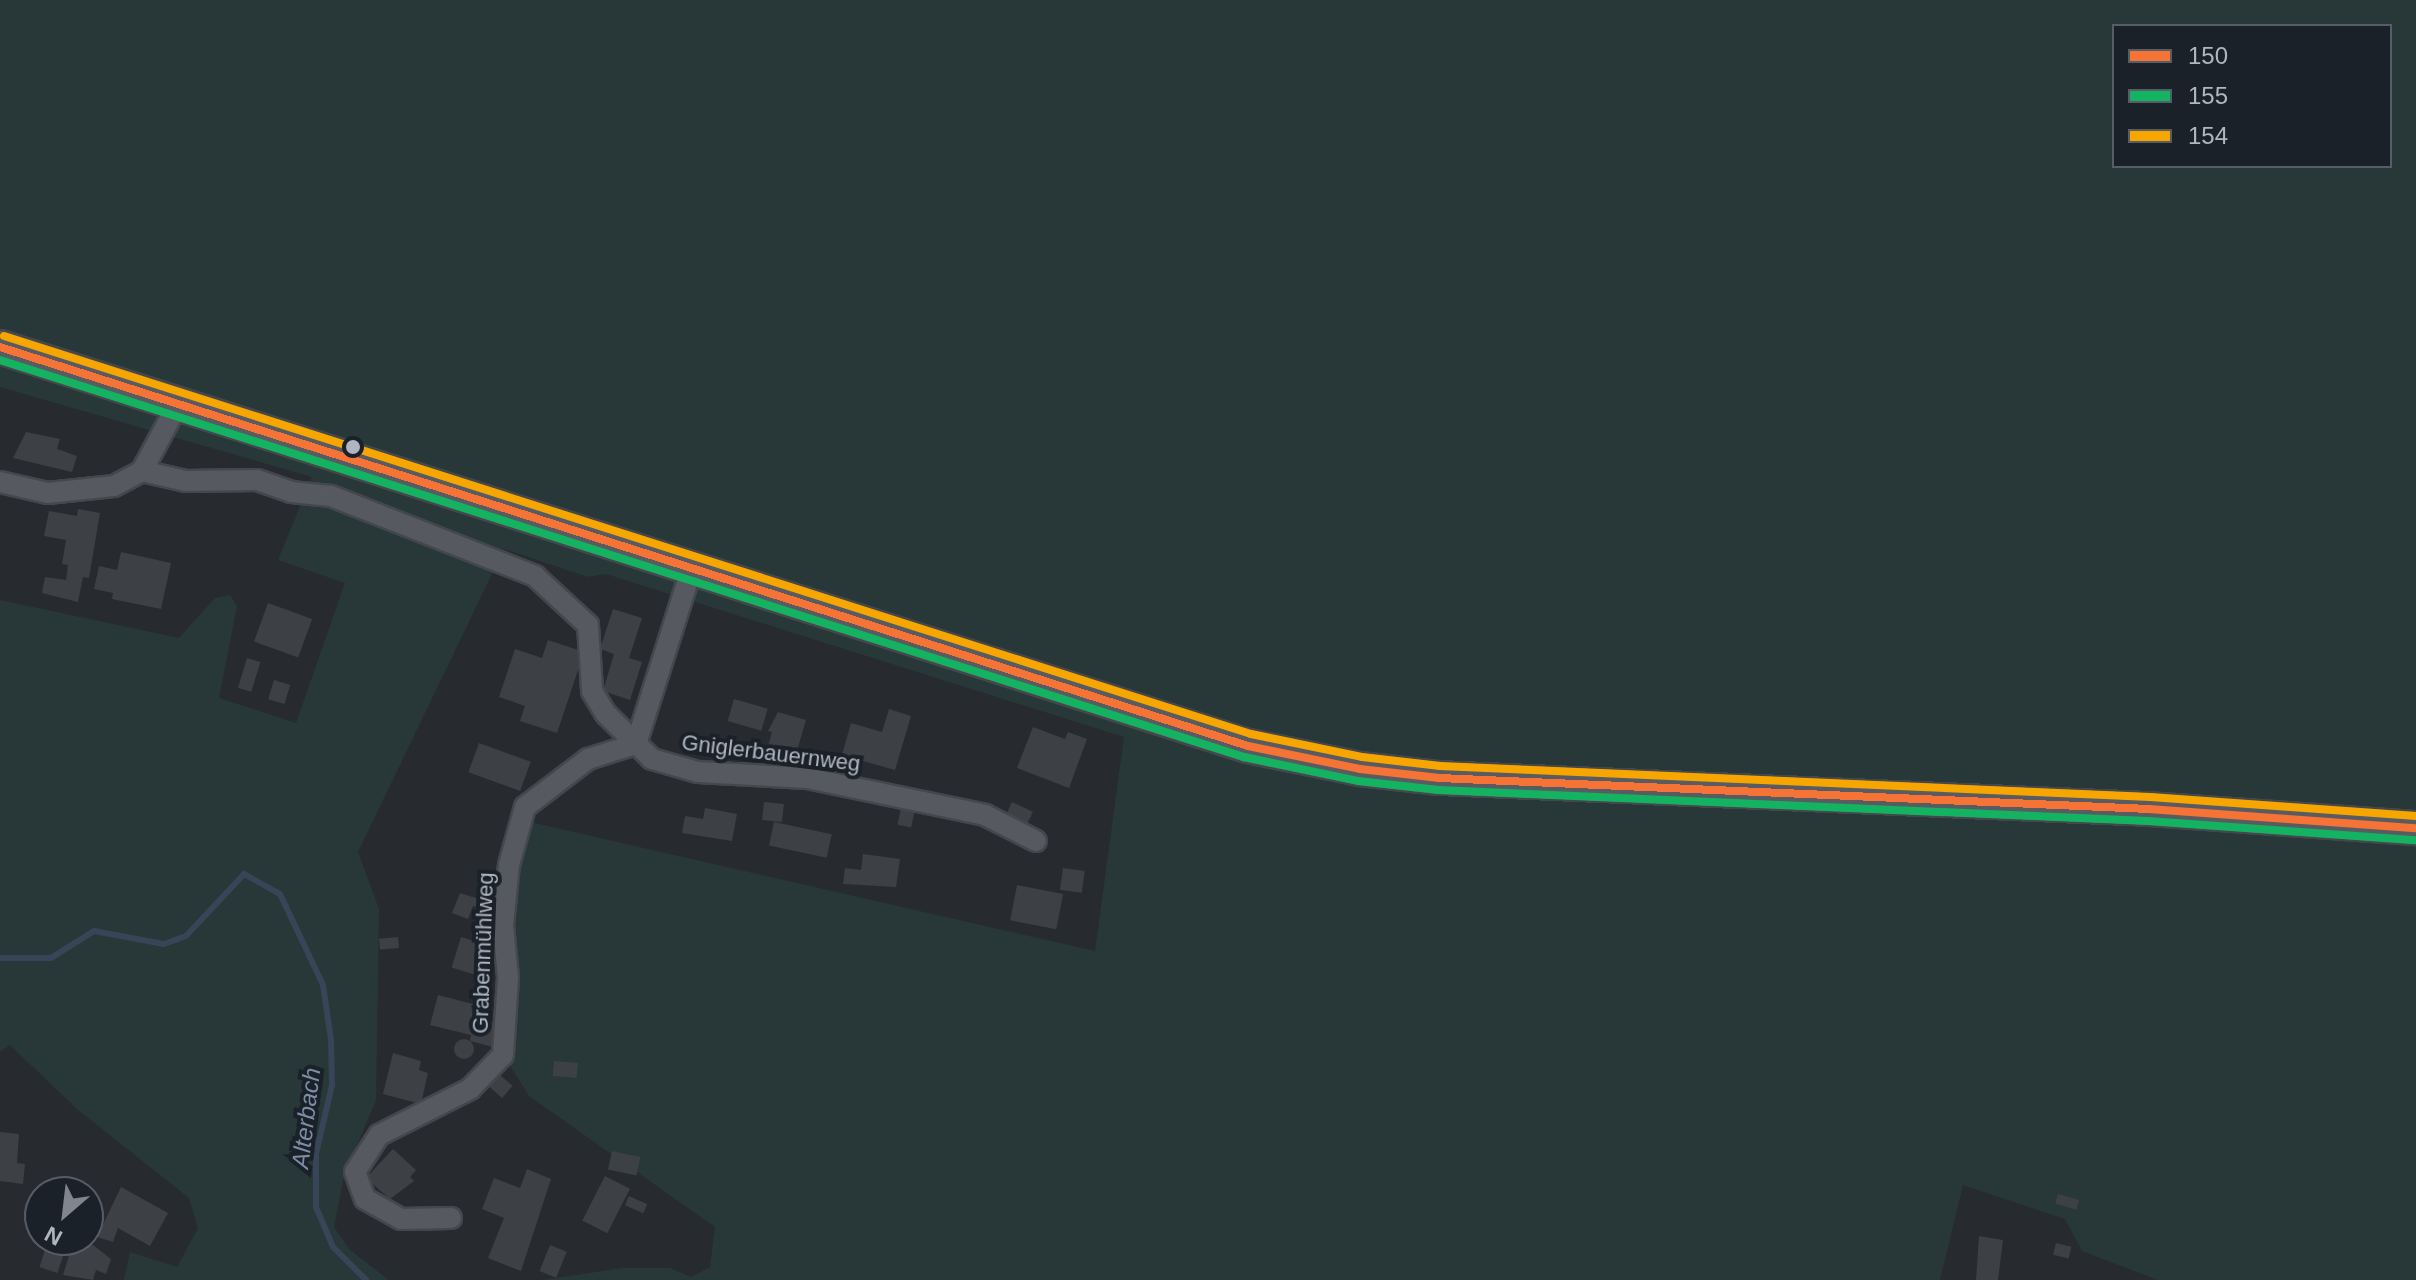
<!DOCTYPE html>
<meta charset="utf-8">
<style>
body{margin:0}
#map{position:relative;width:2416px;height:1280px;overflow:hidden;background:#272b30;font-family:Arial,sans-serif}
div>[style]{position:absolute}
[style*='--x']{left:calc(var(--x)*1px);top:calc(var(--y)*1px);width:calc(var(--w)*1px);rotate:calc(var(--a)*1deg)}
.green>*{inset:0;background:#283738}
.stream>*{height:6px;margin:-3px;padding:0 3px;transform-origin:3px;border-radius:3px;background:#384457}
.building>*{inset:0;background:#3d4045;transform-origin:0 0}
.round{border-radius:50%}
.roads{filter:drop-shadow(2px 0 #44474b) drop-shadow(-2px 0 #44474b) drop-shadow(0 2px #44474b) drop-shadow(0 -2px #44474b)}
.minor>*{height:20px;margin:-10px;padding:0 10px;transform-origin:10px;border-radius:10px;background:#56595f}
.primary>*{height:32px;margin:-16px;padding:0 16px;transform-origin:16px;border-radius:16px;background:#585b61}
.bus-1>*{height:8px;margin:-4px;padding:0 4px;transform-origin:4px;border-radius:4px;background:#f57335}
.bus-2>*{height:8px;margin:-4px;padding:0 4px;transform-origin:4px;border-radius:4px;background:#13b361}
.bus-3>*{height:8px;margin:-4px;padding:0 4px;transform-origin:4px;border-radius:4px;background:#f7a600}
.dots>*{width:22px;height:22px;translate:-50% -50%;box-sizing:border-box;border:4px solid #1b2129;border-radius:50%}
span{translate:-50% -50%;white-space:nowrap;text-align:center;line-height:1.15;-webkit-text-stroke:8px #1b2129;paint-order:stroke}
.street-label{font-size:22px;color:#b0b6c1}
.water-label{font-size:24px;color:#7c8da6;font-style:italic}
.legend{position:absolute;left:2112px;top:24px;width:280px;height:144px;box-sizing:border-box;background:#1b2129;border:2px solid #575d66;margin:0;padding:10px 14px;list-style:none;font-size:24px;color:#b0b6c1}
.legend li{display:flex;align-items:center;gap:16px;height:40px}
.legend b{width:40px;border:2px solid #575d66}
.north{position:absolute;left:24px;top:1176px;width:80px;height:80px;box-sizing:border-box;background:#1b2129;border:2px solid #575d66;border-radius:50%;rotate:208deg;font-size:22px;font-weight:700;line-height:32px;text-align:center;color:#b0b6c1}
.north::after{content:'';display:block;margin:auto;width:28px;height:36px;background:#80858e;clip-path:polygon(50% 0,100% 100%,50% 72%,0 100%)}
</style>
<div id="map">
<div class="green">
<i style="clip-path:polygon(evenodd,0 0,2416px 0,2416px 1280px,2158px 1280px,2082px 1251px,2065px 1219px,1963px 1185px,1940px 1280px,543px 1280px,622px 1268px,670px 1268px,691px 1277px,710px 1267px,715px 1227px,529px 1096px,509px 1064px,517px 1000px,508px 901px,530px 822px,1095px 951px,1124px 737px,606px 574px,588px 577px,504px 549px,358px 852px,379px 909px,376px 1100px,344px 1176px,334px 1227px,350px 1250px,389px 1280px,124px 1280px,130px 1252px,177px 1267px,198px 1228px,189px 1198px,77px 1109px,10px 1045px,0 1052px,0 600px,179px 638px,215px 598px,230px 595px,237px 606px,219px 698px,296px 723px,345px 583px,278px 560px,312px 477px,0 387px,0 0,2114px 26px,2390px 26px,2390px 166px,2114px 166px,2114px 26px)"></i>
</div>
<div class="stream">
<i style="--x:0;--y:958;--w:51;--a:0"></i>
<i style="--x:51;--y:958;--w:51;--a:-32.1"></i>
<i style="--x:94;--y:931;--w:71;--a:10.5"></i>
<i style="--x:164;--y:944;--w:23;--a:-20"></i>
<i style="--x:186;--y:936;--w:85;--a:-46.9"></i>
<i style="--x:244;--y:874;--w:41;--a:29.1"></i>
<i style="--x:280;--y:894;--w:101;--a:64.7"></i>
<i style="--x:323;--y:985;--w:56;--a:81.7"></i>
<i style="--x:331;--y:1040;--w:45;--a:88.7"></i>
<i style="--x:332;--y:1085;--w:71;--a:103.1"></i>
<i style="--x:316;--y:1154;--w:53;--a:90"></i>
<i style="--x:316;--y:1207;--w:43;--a:67"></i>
<i style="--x:333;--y:1247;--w:47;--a:45"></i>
</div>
<div class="building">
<i style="clip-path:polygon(26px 432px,60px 439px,57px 449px,77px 456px,72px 472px,13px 458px)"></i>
<i style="clip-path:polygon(78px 509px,100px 513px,89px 578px,83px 577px,78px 602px,42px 593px,45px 577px,66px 580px,68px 565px,62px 564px,66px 540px,44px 536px,49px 511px,77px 516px)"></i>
<i style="clip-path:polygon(121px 552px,171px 563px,161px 609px,112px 599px,113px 593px,94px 589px,99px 566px,117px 570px)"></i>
<i style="left:268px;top:603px;width:47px;height:41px;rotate:20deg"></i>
<i style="clip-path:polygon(613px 609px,642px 618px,629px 658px,642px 662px,630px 700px,603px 691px,614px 654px,600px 649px)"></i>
<i style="clip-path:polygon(548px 640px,584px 652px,557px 733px,520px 721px,525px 706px,499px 697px,515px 649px,542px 658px)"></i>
<i style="left:247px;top:658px;width:14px;height:31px;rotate:17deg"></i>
<i style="left:274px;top:680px;width:17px;height:20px;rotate:17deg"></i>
<i style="left:734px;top:699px;width:35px;height:23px;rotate:16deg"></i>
<i style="clip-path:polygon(889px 709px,911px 716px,895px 770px,842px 755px,851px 723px,882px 732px)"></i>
<i style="clip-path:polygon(778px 712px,806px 720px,792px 768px,764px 760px,772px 732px,768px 731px)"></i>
<i style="clip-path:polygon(1033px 727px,1065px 739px,1068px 732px,1087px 739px,1069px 788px,1017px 768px)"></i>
<i style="left:479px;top:743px;width:55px;height:31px;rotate:20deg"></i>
<i style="left:764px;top:802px;width:20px;height:18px;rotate:6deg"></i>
<i style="left:1012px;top:802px;width:23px;height:17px;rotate:25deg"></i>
<i style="clip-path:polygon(705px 808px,737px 814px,732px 841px,682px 833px,685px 816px,703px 819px)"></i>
<i style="left:901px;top:808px;width:14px;height:17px;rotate:12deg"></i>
<i style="left:774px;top:822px;width:59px;height:24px;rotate:12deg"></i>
<i style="clip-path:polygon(863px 854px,900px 859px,896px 887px,843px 884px,845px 868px,861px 870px)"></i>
<i style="left:1063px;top:868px;width:22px;height:22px;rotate:8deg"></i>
<i style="left:1017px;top:885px;width:47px;height:36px;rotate:11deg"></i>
<i style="clip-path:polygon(460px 893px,476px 898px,493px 904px,490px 911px,473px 906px,468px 919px,452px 913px)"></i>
<i style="left:398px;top:937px;width:11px;height:19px;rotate:85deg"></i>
<i style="left:461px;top:937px;width:28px;height:32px;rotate:17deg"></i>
<i style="clip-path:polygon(438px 995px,488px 1008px,485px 1020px,499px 1023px,493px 1047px,470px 1041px,471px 1035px,430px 1025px)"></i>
<i class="round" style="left:454px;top:1039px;width:20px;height:20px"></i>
<i style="clip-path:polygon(393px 1053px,421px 1061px,419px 1070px,428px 1073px,421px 1104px,383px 1094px)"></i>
<i style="left:554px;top:1061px;width:24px;height:15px;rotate:5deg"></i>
<i style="left:499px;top:1074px;width:18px;height:16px;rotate:41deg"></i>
<i style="clip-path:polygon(0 1132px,19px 1134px,17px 1163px,25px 1164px,23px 1184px,0 1181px)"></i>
<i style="clip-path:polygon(393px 1149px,416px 1170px,410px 1177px,414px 1181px,390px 1199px,366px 1178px)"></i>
<i style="left:612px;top:1151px;width:29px;height:19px;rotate:12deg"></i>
<i style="clip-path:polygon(527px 1169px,551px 1179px,521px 1271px,488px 1258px,504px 1218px,482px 1209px,494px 1178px,520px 1188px)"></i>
<i style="left:605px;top:1176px;width:28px;height:50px;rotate:27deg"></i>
<i style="clip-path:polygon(121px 1187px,168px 1213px,150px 1246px,118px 1228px,113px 1242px,97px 1237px)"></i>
<i style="left:2058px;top:1194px;width:22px;height:10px;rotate:16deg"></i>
<i style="left:629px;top:1196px;width:20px;height:10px;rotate:24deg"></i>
<i style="clip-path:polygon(1979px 1236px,2003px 1240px,1998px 1280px,1976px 1280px)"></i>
<i style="clip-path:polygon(73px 1243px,93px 1245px,111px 1259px,106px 1274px,96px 1270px,93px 1280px,63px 1275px)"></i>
<i style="left:2056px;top:1243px;width:16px;height:12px;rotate:14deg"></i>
<i style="left:550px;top:1245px;width:18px;height:28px;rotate:22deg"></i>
<i style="left:45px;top:1250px;width:19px;height:18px;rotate:18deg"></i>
</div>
<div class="roads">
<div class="minor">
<i style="--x:142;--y:471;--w:45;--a:12.8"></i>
<i style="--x:186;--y:481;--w:71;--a:-0.8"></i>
<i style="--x:257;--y:480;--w:36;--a:19"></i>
<i style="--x:291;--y:492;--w:40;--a:5.7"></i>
<i style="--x:331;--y:496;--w:219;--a:21.4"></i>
<i style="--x:535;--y:576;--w:72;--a:42.8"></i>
<i style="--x:588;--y:625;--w:66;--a:86.5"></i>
<i style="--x:592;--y:691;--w:27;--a:59"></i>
<i style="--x:606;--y:714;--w:64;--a:44.4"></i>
<i style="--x:652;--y:759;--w:48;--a:15.8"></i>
<i style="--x:698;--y:772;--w:109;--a:3.2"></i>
<i style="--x:807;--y:778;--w:182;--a:11.7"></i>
<i style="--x:985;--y:815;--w:57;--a:27"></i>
<i style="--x:0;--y:482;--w:49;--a:12.9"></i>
<i style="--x:48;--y:493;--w:66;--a:-6.1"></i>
<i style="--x:114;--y:486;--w:32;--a:-28"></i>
<i style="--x:142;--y:471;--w:78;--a:-61.8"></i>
<i style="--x:451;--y:1218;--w:50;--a:178.9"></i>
<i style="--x:401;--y:1219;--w:41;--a:-150.9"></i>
<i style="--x:365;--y:1199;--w:29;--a:-110"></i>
<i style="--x:355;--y:1172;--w:44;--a:-57"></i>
<i style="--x:379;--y:1135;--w:102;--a:-26.8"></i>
<i style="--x:470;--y:1089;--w:47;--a:-45.9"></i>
<i style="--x:503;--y:1055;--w:78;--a:-86.3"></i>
<i style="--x:508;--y:977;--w:52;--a:-95.5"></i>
<i style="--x:503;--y:925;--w:60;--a:-84.3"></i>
<i style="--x:509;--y:865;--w:60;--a:-74.6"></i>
<i style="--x:525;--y:807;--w:79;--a:-37.3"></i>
<i style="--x:588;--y:759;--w:50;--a:-17.4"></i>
<i style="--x:636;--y:744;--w:186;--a:-72.4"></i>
</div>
<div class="primary">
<i style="--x:0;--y:347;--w:1310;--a:17.73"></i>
<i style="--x:1248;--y:746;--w:114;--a:11.6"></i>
<i style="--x:1360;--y:769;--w:80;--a:6.5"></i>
<i style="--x:1439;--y:778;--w:711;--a:2.5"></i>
<i style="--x:2149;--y:809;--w:268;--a:4.1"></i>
</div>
</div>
<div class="bus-1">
<i style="--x:0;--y:347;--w:1310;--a:17.73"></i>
<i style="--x:1248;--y:746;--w:114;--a:11.6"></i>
<i style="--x:1360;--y:769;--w:80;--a:6.5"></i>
<i style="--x:1439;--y:778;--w:711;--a:2.5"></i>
<i style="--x:2149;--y:809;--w:268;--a:4.1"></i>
</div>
<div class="bus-2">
<i style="--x:0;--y:360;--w:1306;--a:17.7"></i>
<i style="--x:1244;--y:757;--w:116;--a:11.9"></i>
<i style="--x:1358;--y:781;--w:81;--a:6.4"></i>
<i style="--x:1438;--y:790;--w:711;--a:2.5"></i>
<i style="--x:2148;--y:821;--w:268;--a:4.1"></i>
</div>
<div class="bus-3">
<i style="--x:4;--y:336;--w:1309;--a:17.7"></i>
<i style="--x:1251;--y:734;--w:113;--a:11.7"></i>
<i style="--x:1362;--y:757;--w:79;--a:6.6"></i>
<i style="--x:1440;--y:766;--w:711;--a:2.5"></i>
<i style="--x:2150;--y:797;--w:267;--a:4.1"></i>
</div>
<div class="dots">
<i style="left:353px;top:447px;background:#b0b6c1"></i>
</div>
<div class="street-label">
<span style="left:771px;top:753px;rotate:7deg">Gniglerbauernweg</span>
<span style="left:483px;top:953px;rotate:-88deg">Grabenmühlweg</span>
</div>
<div class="water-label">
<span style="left:306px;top:1118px;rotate:-83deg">Alterbach</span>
</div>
<ul class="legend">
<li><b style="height:10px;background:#f57335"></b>150</li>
<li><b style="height:10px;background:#13b361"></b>155</li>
<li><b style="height:10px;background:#f7a600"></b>154</li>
</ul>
<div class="north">N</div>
</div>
